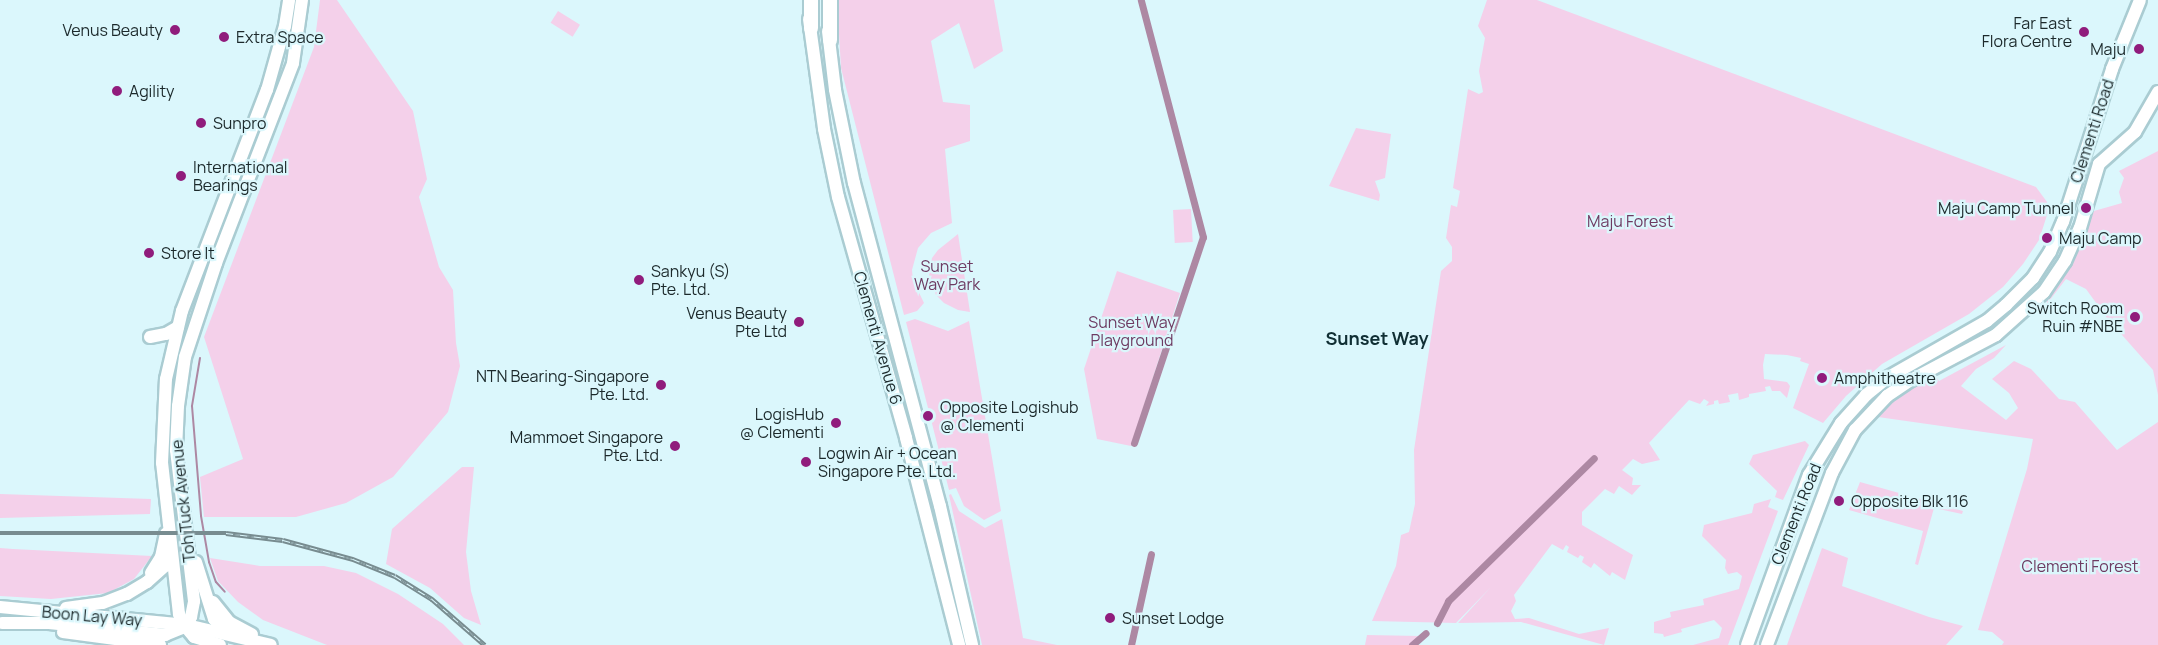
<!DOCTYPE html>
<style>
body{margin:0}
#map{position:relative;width:2158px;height:645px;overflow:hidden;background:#dbf7fc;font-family:Manrope,sans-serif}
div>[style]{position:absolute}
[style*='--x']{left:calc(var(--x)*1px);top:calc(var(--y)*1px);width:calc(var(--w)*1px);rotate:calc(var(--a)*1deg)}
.green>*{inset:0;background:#f4d0ea;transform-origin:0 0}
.stream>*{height:2px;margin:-1px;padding:0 1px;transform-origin:1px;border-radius:1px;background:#ad88a3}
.canal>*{height:7px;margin:-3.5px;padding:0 3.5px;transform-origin:3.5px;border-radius:3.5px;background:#ad88a3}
.roads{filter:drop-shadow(2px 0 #aaccd2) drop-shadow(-2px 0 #aaccd2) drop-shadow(0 2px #aaccd2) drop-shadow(0 -2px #aaccd2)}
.major>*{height:12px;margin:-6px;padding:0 6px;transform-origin:6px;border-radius:6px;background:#fff}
.highway>*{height:14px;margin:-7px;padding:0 7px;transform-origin:7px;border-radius:7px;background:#fff}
.rail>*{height:4.5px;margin-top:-2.25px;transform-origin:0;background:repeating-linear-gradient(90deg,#dbf7fc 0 7px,#788c90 0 14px);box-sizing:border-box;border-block:2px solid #788c90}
.dots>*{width:16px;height:16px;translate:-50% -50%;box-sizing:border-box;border:3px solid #dbf7fc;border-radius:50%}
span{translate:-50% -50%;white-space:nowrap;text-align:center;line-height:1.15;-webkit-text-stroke:4.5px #dbf7fc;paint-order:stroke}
.poi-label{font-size:16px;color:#1c292b}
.right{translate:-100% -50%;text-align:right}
.left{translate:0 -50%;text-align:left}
.street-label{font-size:16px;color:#1c292b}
.park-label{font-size:16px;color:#6e3b62}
.neighbourhood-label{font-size:18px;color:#102f34;font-weight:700}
</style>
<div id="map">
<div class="green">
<i style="clip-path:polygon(320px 0,337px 0,413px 111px,427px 179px,419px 197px,439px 267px,453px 290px,456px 343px,460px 366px,448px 412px,393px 477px,346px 503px,296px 517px,204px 517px,200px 477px,243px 459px,204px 337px,314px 47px)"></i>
<i style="clip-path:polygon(837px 0,994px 0,1003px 51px,974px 69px,959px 23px,931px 41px,943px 102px,970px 105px,970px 141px,945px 149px,952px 223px,931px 233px,918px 248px,912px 270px,913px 280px,924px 303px,917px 311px,904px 315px,841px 68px)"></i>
<i style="clip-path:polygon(1487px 0,1537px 0,2036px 187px,2047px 202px,2048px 212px,2039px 240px,2023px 264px,2003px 287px,1969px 314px,1882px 364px,1846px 396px,1823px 423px,1793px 408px,1809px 364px,1800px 361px,1801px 358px,1787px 355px,1765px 354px,1763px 365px,1764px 379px,1787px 382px,1790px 386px,1787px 398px,1780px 391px,1772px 391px,1770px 386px,1765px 387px,1766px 391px,1749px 394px,1749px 397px,1739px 400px,1738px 393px,1728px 395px,1730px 402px,1719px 404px,1718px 400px,1714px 401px,1714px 404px,1706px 406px,1709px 402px,1704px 399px,1700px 404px,1689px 400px,1649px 443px,1660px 460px,1642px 464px,1633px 459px,1622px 470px,1633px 478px,1632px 485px,1641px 485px,1632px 495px,1619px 486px,1614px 494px,1605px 489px,1582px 512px,1582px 525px,1633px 555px,1625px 580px,1612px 572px,1610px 576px,1594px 563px,1591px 568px,1582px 562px,1584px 557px,1580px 555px,1578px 558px,1567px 552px,1569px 547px,1566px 545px,1563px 550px,1552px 544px,1514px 595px,1516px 601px,1511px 611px,1515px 619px,1529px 618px,1579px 634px,1609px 628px,1604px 645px,1521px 622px,1458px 623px,1491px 587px,1456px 623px,1372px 621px,1396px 566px,1401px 535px,1409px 532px,1415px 504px,1414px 450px,1441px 271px,1452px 261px,1452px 247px,1446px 238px,1451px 205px,1457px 207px,1460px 191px,1453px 188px,1468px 89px,1479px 94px,1483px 92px,1479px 71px,1485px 38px,1478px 26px)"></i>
<i style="left:558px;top:11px;width:26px;height:14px;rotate:32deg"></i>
<i style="clip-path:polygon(1356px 128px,1391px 134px,1385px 178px,1375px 181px,1380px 195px,1379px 201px,1329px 186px)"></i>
<i style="clip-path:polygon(2158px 151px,2158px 395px,2153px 370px,2107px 318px,2086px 289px,2066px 279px,2046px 305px,2049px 296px,2070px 264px,2094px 211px,2122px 203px,2119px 192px,2124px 178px,2119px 171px)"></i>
<i style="left:1191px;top:209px;width:33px;height:18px;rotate:87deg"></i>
<i style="clip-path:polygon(958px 234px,970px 312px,958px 310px,944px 303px,936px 295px,929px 275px,932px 258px,938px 250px)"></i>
<i style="clip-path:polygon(1117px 271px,1180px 293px,1131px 446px,1097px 439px,1084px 369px)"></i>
<i style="clip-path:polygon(915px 319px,948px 331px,969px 321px,1001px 511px,984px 520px,964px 506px,956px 488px,949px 490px,906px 322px)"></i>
<i style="clip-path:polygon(2006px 345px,1994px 358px,1976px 369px,1961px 386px,2006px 420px,2018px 408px,2009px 393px,1992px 379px,2014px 361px,2031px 369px,2059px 399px,2075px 402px,2117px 450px,2158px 422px,2158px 645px,2002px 645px,2004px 642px,1992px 632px,1978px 630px,2027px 469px,2033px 439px,1878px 417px,1891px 402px,1919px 383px,1935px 375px,1939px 381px)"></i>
<i style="clip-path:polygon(1805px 441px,1809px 445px,1783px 500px,1775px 497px,1777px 491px,1749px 464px,1753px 455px)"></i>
<i style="clip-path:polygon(462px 467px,474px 467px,466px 552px,471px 591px,481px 625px,464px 618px,430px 588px,386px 564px,392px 529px)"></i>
<i style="clip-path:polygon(1860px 482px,1963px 511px,1962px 514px,1934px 508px,1918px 565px,1915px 564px,1923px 531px,1849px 510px)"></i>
<i style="clip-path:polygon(0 494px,151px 499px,150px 514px,0 518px)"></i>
<i style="clip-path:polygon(951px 494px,959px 511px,985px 528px,1002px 519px,1023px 638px,1057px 645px,982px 645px,949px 495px)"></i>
<i style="clip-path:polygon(1771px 499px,1768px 507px,1778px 511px,1728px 645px,1693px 645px,1719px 638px,1722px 628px,1714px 620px,1681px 629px,1682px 632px,1664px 637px,1663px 634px,1654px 633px,1654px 622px,1671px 617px,1670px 612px,1704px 605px,1703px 599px,1739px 589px,1742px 576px,1737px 572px,1728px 574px,1725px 568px,1726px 560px,1702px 536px,1704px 525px,1752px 513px,1754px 504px)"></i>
<i style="clip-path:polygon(0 548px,13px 549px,152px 556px,134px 579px,108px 593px,51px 599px,0 596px)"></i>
<i style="clip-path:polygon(1822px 548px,1848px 558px,1842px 586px,1929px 617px,1963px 626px,1946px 645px,1787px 645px)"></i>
<i style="clip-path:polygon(210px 558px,260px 566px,324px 566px,356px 573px,398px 594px,443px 624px,464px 645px,327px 645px,263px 620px,238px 602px,218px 581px)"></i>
<i style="clip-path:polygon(1367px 635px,1421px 636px,1411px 645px,1365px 645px)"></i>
</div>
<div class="stream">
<i style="--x:200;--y:358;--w:49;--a:99.5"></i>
<i style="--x:192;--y:406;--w:110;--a:85.3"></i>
<i style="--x:201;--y:516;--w:47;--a:80.1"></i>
<i style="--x:209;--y:562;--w:21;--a:71"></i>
<i style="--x:216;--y:582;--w:13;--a:48"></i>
</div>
<div class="canal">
<i style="--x:1134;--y:443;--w:217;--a:-71.5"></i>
<i style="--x:1203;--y:237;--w:245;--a:-104.7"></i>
<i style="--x:1437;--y:623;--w:25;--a:-63"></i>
<i style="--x:1448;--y:601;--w:204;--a:-44.4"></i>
<i style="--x:1131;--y:645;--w:93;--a:-77.6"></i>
<i style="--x:1412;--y:645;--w:18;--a:-41"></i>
</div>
<div class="roads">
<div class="major">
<i style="--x:809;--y:19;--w:111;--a:82.2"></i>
<i style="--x:824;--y:129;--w:69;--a:78.4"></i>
<i style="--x:838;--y:197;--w:250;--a:74.2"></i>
<i style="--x:906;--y:438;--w:214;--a:75.6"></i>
<i style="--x:828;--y:31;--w:59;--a:83.2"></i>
<i style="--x:835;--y:90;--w:95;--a:78.5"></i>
<i style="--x:854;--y:183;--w:334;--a:75.1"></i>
<i style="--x:940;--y:506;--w:143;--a:77"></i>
<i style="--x:150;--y:337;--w:16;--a:-11"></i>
<i style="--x:166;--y:334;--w:14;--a:-30"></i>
<i style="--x:196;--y:562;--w:60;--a:72.5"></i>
<i style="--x:214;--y:619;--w:19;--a:47"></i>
<i style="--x:151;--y:573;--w:19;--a:-58"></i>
<i style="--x:161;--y:557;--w:24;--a:-78"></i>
<i style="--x:213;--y:602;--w:26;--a:51"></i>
<i style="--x:229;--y:622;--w:26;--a:28"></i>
<i style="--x:0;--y:607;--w:188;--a:5.5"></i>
<i style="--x:187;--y:625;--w:86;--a:13.4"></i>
<i style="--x:66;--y:608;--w:37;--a:-8"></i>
<i style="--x:103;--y:603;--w:26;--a:-21"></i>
<i style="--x:127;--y:594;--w:23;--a:-31"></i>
<i style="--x:147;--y:582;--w:24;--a:-42"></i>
<i style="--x:165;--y:566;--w:9;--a:-54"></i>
<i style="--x:170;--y:559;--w:7;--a:-82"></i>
<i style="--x:2;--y:623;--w:47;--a:0"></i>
<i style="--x:49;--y:623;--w:117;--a:5.9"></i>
<i style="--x:165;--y:635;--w:22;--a:-22"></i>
<i style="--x:185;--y:627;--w:12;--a:-59"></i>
<i style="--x:191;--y:617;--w:16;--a:-79"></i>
<i style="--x:194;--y:601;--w:152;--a:-96.8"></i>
<i style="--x:176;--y:450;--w:44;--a:-87.4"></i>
<i style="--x:178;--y:406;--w:49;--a:-81.9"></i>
<i style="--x:185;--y:357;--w:99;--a:-71.7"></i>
<i style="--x:216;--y:263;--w:214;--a:-68.9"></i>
<i style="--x:293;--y:63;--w:64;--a:-81.9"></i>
<i style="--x:63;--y:632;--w:98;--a:7.6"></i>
<i style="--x:220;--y:645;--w:27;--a:-163"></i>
<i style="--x:194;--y:637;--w:17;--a:-130"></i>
<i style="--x:183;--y:624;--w:11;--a:-112"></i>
<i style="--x:179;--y:614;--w:152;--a:-96.4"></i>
<i style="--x:162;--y:463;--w:84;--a:-87.3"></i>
<i style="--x:166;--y:379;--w:70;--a:-76.8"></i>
<i style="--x:182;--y:311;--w:237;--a:-69"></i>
<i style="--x:267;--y:90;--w:66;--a:-74.3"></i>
<i style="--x:285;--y:26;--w:26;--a:-81"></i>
<i style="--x:1747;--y:645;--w:181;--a:-70"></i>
<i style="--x:1809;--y:475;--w:61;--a:-58.4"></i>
<i style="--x:1841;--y:423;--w:38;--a:-48"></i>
<i style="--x:1866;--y:395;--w:27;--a:-39"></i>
<i style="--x:1887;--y:378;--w:115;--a:-29.7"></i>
<i style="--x:1987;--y:321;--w:25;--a:-40"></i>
<i style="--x:2006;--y:305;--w:38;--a:-45"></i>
<i style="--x:2033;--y:278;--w:31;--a:-57"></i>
<i style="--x:2050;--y:252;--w:33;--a:-67"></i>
<i style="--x:2063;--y:222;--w:161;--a:-72.2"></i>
<i style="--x:2112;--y:69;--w:74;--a:-67.9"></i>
<i style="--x:1767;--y:645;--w:184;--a:-69.3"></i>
<i style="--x:1832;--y:473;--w:49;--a:-61.9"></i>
<i style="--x:1855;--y:430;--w:47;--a:-46.7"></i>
<i style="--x:1887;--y:396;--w:29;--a:-34"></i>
<i style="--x:1911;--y:380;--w:96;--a:-27.9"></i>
<i style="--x:1996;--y:335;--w:64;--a:-41.9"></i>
<i style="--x:2044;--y:292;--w:37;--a:-56"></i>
<i style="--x:2065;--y:261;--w:36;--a:-66"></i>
<i style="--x:2080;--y:228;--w:67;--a:-73.5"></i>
<i style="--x:2099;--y:164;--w:48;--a:-41.6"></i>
<i style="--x:2135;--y:132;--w:46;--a:-60.1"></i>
</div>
<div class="highway">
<i style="--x:811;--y:0;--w:28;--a:90"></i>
<i style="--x:830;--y:40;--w:40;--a:-90"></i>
</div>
</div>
<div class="rail">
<i style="--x:0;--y:533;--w:226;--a:0"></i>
<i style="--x:226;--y:533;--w:57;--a:7"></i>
<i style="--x:283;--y:540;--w:73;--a:15.2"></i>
<i style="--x:353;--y:559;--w:45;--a:22"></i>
<i style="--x:395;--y:576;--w:44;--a:31.9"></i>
<i style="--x:432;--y:599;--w:70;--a:41"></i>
</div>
<div class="dots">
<i style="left:175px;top:30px;background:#901c7c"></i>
<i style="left:2084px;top:32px;background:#901c7c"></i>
<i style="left:224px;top:37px;background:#901c7c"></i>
<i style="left:2139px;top:49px;background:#901c7c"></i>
<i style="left:117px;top:91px;background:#901c7c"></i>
<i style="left:201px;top:123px;background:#901c7c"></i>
<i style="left:181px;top:176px;background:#901c7c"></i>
<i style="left:2086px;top:208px;background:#901c7c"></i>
<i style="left:2047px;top:238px;background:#901c7c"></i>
<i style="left:149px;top:253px;background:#901c7c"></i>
<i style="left:639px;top:280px;background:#901c7c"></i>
<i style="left:2135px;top:317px;background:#901c7c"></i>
<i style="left:799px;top:322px;background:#901c7c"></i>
<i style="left:1822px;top:378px;background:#901c7c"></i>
<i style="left:661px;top:385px;background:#901c7c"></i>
<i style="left:928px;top:416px;background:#901c7c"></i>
<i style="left:836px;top:423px;background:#901c7c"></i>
<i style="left:675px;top:446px;background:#901c7c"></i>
<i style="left:806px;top:462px;background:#901c7c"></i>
<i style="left:1839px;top:501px;background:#901c7c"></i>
<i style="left:1110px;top:618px;background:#901c7c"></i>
</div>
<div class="poi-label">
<span class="right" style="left:2072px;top:32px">Far East<br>Flora Centre</span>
<span class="right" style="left:163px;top:30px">Venus Beauty</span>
<span class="left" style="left:236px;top:37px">Extra Space</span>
<span class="right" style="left:2126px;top:49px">Maju</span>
<span class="left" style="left:129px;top:91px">Agility</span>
<span class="left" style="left:213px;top:123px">Sunpro</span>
<span class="left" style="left:193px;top:176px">International<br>Bearings</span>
<span class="right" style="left:2074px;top:208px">Maju Camp Tunnel</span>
<span class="left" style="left:2059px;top:238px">Maju Camp</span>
<span class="left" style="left:161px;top:253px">Store It</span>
<span class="left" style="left:651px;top:280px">Sankyu (S)<br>Pte. Ltd.</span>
<span class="right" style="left:2123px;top:317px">Switch Room<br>Ruin #NBE</span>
<span class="right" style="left:787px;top:322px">Venus Beauty<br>Pte Ltd</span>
<span class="right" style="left:649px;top:385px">NTN Bearing-Singapore<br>Pte. Ltd.</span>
<span class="left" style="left:1834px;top:378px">Amphitheatre</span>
<span class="left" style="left:940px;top:416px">Opposite Logishub<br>@ Clementi</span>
<span class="right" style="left:824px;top:423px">LogisHub<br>@ Clementi</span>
<span class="right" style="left:663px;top:446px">Mammoet Singapore<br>Pte. Ltd.</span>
<span class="left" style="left:818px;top:462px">Logwin Air + Ocean<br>Singapore Pte. Ltd.</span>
<span class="left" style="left:1851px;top:501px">Opposite Blk 116</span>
<span class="left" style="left:1122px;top:618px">Sunset Lodge</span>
</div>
<div class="street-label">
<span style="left:2092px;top:131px;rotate:-72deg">Clementi Road</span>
<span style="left:878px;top:338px;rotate:74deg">Clementi Avenue 6</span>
<span style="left:183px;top:501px;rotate:-96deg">Toh Tuck Avenue</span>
<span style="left:1796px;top:514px;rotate:-68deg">Clementi Road</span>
<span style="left:92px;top:616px;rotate:5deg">Boon Lay Way</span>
</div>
<div class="park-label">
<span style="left:1630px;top:221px">Maju Forest</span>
<span style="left:947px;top:275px">Sunset<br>Way Park</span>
<span style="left:1132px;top:331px">Sunset Way<br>Playground</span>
<span style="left:2080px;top:566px">Clementi Forest</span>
</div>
<div class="neighbourhood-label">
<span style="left:1377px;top:338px">Sunset Way</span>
</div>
</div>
